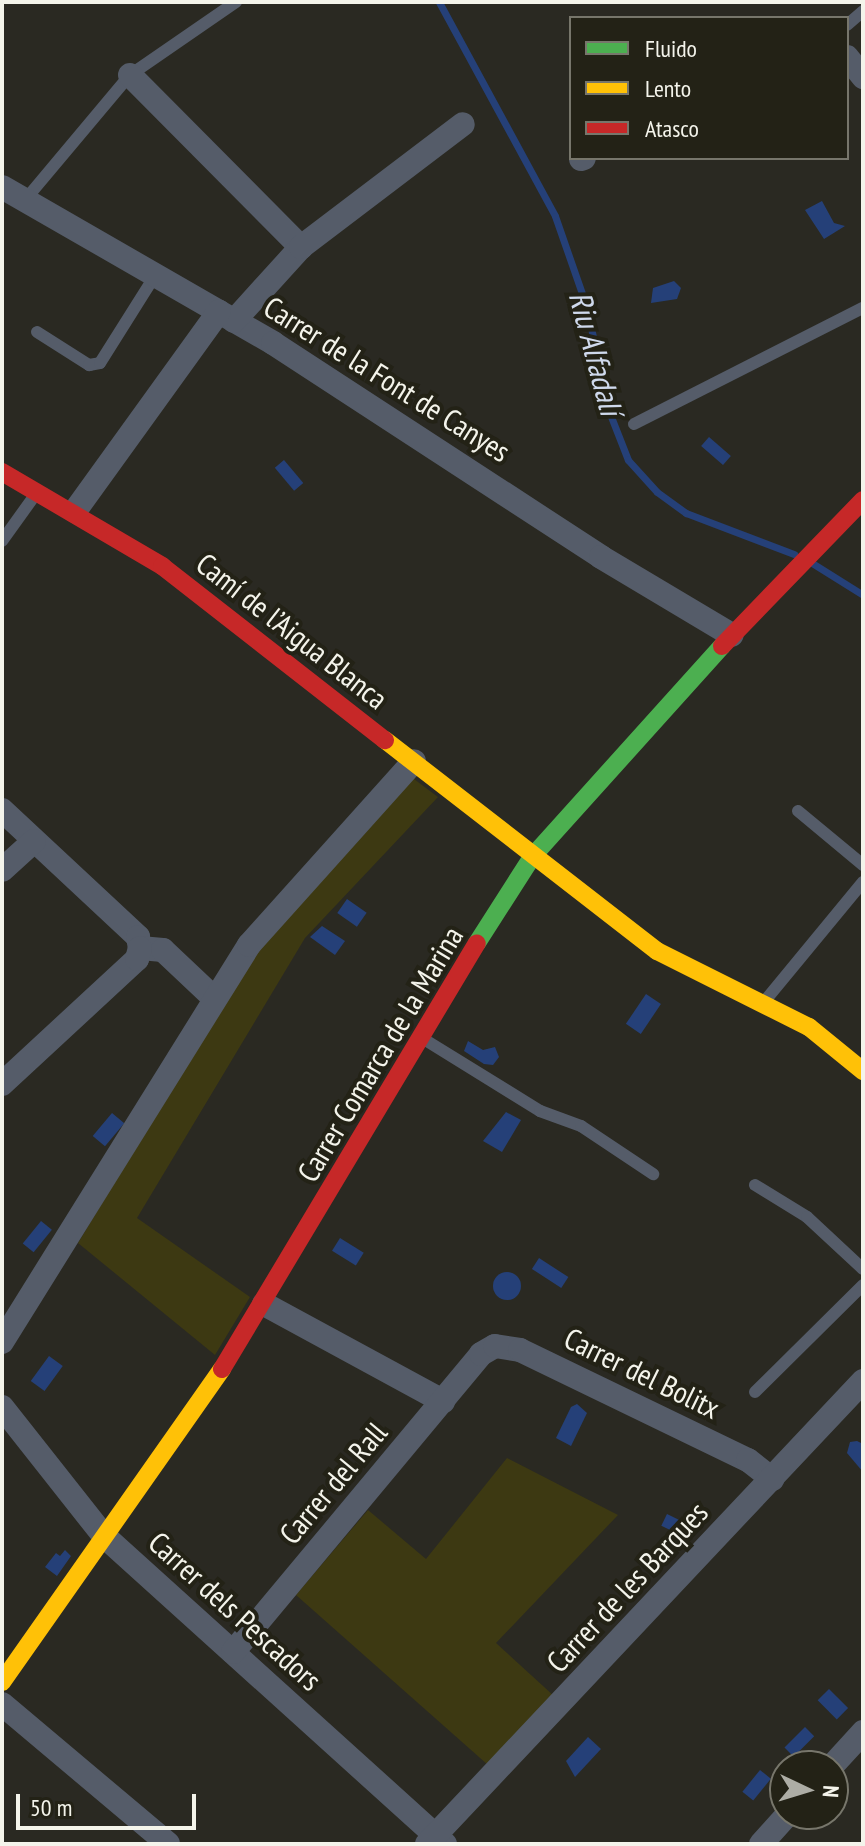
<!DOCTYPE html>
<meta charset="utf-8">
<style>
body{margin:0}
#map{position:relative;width:865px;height:1846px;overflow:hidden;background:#2a2922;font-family:"PT Sans Narrow",sans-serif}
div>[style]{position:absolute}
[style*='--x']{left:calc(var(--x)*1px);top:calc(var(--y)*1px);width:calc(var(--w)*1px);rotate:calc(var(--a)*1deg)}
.green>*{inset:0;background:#3d3912}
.water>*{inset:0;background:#254078;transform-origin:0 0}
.round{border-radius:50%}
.stream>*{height:7px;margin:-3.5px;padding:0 3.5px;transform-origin:3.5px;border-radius:3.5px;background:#254078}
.lane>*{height:12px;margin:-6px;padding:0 6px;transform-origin:6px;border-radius:6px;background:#555c69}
.street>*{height:24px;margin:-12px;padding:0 12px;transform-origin:12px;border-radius:12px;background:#555c69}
.fast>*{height:18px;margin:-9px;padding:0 9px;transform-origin:9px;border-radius:9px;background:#4caf50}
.slow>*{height:18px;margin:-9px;padding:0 9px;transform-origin:9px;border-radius:9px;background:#ffc107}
.jam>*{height:18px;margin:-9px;padding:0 9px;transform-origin:9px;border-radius:9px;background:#c62828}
span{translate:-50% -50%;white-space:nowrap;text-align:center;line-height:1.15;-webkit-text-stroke:8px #232216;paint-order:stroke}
.street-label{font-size:30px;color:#f4f4eb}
.water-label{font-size:32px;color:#cfd9ec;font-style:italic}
.frame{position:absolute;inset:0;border:4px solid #f4f4eb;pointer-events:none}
.legend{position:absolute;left:569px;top:16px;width:280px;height:144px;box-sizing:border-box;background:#232216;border:2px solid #77766b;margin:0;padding:10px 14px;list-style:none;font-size:24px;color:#f4f4eb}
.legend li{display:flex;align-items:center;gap:16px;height:40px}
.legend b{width:40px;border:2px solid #77766b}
.north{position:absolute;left:769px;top:1750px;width:80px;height:80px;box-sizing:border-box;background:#232216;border:2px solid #77766b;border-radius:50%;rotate:94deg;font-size:22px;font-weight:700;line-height:32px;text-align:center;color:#f4f4eb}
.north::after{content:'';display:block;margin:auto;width:28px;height:36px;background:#adada5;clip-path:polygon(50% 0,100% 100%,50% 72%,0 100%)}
.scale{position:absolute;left:16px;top:1794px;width:180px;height:36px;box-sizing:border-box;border:4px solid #f4f4eb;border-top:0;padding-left:10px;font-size:24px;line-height:28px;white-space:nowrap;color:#f4f4eb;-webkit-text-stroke:6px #232216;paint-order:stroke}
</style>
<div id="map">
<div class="green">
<i style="clip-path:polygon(410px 776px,438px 797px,305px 938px,137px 1218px,250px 1297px,215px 1355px,78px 1243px,253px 953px)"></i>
<i style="clip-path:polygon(507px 1458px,618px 1515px,496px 1643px,554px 1696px,488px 1765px,296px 1595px,368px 1510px,426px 1559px)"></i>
</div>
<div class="water">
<i style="clip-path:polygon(822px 201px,834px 223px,845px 226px,824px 239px,805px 210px)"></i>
<i style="clip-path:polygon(674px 281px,681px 288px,677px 299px,651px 303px,653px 288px)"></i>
<i style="left:709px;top:437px;width:29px;height:12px;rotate:41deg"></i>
<i style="left:284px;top:460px;width:30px;height:12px;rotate:50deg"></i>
<i style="left:347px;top:899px;width:24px;height:17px;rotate:35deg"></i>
<i style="clip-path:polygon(322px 926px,345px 941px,335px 955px,310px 937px)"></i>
<i style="left:646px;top:994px;width:18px;height:36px;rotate:34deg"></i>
<i style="clip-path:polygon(468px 1041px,483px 1050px,495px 1047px,499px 1057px,493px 1065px,484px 1064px,464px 1051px)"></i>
<i style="clip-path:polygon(506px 1112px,521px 1120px,502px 1152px,483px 1141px)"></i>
<i style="left:112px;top:1113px;width:16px;height:30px;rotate:40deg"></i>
<i style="left:41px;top:1221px;width:14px;height:29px;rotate:39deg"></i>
<i style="left:340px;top:1238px;width:28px;height:15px;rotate:32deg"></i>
<i style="left:539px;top:1258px;width:35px;height:13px;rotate:33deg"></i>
<i class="round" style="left:493px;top:1272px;width:28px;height:28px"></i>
<i style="left:49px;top:1356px;width:17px;height:31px;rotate:36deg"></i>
<i style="clip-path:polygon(577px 1404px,587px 1413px,571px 1446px,556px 1438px,571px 1407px)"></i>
<i style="clip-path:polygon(857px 1441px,863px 1444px,863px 1472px,847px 1453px,850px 1442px)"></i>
<i style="left:667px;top:1514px;width:30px;height:13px;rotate:26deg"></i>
<i style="clip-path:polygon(65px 1550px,71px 1556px,57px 1576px,45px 1567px,56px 1553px,60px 1556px)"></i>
<i style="left:829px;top:1689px;width:27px;height:16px;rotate:45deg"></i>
<i style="left:805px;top:1727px;width:13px;height:29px;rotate:45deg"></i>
<i style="clip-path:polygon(588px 1737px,601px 1749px,575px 1777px,566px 1761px)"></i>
<i style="left:760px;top:1770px;width:14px;height:28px;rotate:39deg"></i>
</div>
<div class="stream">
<i style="--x:439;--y:2;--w:243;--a:61.5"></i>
<i style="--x:555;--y:216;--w:94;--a:70.8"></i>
<i style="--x:586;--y:305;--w:112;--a:77.6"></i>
<i style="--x:610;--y:414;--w:49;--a:68.6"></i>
<i style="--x:628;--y:460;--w:43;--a:47.8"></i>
<i style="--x:657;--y:492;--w:36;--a:36"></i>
<i style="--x:686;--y:513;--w:116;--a:20.8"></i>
<i style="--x:812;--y:563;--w:60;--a:32.1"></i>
</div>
<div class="lane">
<i style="--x:847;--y:25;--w:21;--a:-41"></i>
<i style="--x:25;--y:200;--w:163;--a:-50"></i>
<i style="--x:130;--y:75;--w:129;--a:-34.6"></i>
<i style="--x:37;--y:332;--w:62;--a:32.4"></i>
<i style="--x:89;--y:365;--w:11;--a:-10"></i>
<i style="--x:100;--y:363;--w:105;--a:-57.8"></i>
<i style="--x:634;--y:424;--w:257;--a:-26.9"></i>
<i style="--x:2;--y:541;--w:57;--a:-54.3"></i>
<i style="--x:798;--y:811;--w:85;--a:39.7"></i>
<i style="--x:764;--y:1002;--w:156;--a:-50.5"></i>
<i style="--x:422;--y:1038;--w:139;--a:31.7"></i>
<i style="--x:540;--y:1111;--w:44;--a:20.1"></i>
<i style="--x:581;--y:1126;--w:87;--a:33.7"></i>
<i style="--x:755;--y:1185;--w:61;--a:31.6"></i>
<i style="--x:807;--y:1217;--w:76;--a:42.9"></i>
<i style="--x:755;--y:1392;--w:152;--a:-44.7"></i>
</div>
<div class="street">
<i style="--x:847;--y:57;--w:26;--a:51"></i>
<i style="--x:130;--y:75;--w:243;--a:45.2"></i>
<i style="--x:581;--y:159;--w:3;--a:-18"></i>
<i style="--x:2;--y:187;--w:313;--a:29.9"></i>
<i style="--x:273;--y:343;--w:392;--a:33.1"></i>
<i style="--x:601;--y:557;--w:152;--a:30.8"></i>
<i style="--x:234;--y:321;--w:100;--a:-47.8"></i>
<i style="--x:301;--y:247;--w:203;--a:-37.2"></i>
<i style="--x:75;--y:511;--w:246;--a:-54.2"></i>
<i style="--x:2;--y:810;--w:186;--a:43"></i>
<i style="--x:138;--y:937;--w:11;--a:80"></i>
<i style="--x:2;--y:870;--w:43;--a:-42.2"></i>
<i style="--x:140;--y:948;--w:23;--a:5"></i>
<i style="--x:163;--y:950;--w:71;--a:43.3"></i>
<i style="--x:2;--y:1084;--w:184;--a:-42.8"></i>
<i style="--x:137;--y:959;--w:11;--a:-75"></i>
<i style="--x:264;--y:1304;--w:204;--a:28.5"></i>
<i style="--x:2;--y:1342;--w:468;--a:-58.1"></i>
<i style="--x:249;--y:945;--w:247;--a:-48.1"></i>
<i style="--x:2;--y:1407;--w:163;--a:51.7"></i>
<i style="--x:103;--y:1535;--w:461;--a:42.1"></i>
<i style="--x:233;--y:1652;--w:388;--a:-50.2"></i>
<i style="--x:481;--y:1354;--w:16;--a:-30"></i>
<i style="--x:495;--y:1346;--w:25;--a:9"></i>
<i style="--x:520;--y:1350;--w:253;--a:25.8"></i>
<i style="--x:748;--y:1460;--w:31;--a:38"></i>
<i style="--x:2;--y:1704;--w:217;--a:40.1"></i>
<i style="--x:832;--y:1766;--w:46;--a:-47.6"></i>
<i style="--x:427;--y:1844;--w:636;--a:-46.72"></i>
<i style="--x:761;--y:1844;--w:40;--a:-48"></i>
</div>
<div class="fast">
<i style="--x:477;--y:943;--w:102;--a:-57.4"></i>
<i style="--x:532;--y:857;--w:284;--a:-48"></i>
</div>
<div class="slow">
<i style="--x:385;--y:740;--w:344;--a:37.8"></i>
<i style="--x:657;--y:951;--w:170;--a:26.6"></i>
<i style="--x:809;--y:1027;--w:70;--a:39.2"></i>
<i style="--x:2;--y:1682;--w:383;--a:-54.9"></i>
</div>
<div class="jam">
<i style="--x:2;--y:472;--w:186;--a:30.4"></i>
<i style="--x:162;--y:566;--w:283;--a:38"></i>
<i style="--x:722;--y:646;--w:203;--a:-46"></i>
<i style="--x:222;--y:1369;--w:496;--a:-59.1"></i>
</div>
<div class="street-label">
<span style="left:387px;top:379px;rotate:32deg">Carrer de la Font de Canyes</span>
<span style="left:292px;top:631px;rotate:38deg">Camí de l’Aigua Blanca</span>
<span style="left:380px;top:1054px;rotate:-59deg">Carrer Comarca de la Marina</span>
<span style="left:642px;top:1373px;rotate:26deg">Carrer del Bolitx</span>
<span style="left:333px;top:1483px;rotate:-50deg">Carrer del Rall</span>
<span style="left:627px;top:1587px;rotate:-47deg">Carrer de les Barques</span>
<span style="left:235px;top:1611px;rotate:42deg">Carrer dels Pescadors</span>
</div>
<div class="water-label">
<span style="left:596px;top:353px;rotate:75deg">Riu Alfadalí</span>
</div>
<div class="frame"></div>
<ul class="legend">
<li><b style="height:10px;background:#4caf50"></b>Fluido</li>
<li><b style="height:10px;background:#ffc107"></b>Lento</li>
<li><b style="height:10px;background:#c62828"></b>Atasco</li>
</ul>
<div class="north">N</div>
<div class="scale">50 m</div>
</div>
